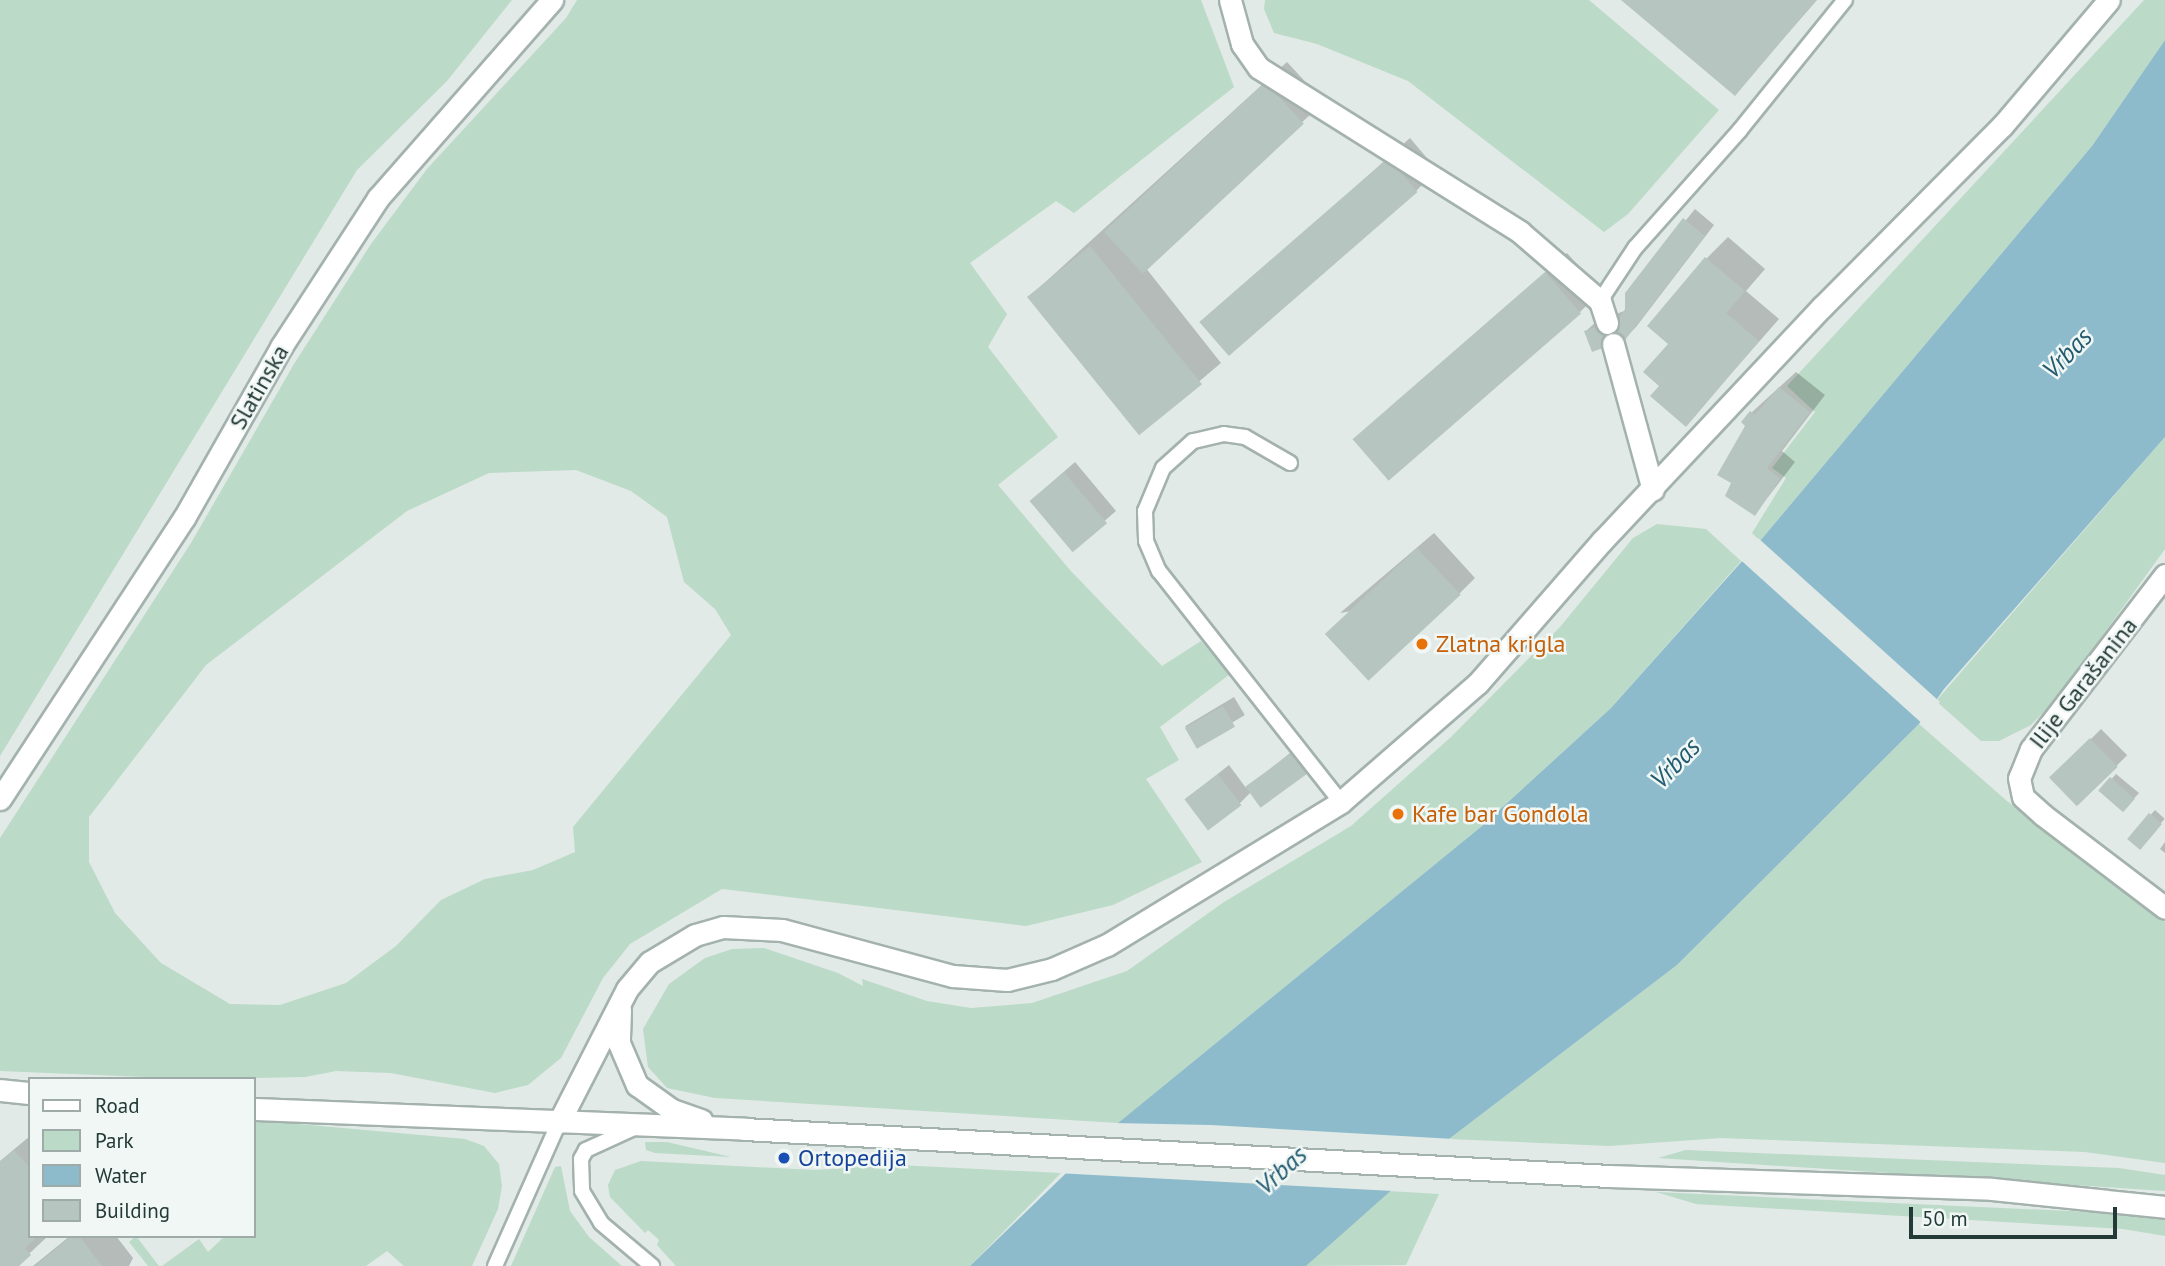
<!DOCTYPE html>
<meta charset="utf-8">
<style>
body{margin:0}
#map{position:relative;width:2165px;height:1266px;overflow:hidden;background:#e1eae7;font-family:"PT Sans",sans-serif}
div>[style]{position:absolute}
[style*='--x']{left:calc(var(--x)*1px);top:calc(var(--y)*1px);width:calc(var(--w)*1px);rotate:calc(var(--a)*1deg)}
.green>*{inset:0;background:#bbdac7}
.water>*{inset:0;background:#8dbbcb}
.pier>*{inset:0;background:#e1eae7;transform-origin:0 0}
.shadow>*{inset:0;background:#0003;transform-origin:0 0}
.building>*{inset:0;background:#b7c5c0;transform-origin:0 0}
.roads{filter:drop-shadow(2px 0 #a4b2ae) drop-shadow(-2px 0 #a4b2ae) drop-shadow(0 2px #a4b2ae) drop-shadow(0 -2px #a4b2ae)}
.lane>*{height:14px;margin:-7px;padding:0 7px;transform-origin:7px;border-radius:7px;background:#fff}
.street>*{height:21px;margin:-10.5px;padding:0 10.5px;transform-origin:10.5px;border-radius:10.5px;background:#fff}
.secondary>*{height:21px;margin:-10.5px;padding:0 10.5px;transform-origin:10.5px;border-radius:10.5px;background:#fff}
.dots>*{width:19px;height:19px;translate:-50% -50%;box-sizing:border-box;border:4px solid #f1f7f5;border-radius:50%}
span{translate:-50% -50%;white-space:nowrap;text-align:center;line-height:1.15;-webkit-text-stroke:5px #f1f7f5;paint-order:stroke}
.street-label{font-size:24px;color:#233a36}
.food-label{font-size:24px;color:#c56008}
.left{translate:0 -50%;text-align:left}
.transit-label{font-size:24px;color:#164399}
.water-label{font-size:26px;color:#225a70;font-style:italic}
.legend{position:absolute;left:28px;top:1077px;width:228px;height:161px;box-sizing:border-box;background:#f1f7f5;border:2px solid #9faba9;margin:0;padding:9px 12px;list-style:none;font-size:21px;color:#233a36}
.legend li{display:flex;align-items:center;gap:14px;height:35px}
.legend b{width:35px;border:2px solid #9faba9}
.scale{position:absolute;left:1909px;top:1207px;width:208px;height:32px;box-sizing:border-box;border:4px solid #233a36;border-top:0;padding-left:9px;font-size:21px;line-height:24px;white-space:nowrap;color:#233a36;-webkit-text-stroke:5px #f1f7f5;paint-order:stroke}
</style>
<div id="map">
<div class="green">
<i style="clip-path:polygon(0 0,512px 0,447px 81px,357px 170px,0 756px)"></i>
<i style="clip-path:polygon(evenodd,577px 0,1201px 0,1234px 87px,1074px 213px,1056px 201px,970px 263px,1007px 314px,988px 347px,1058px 437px,998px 485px,1070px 570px,1162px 666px,1201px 641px,1230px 674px,1160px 727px,1179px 760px,1146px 779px,1202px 862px,1113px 905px,1026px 926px,722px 889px,630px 944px,603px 978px,561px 1058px,528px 1085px,495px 1093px,391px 1073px,336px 1071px,305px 1077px,194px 1079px,0 1071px,0 838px,191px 543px,294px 364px,371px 244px,427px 169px,566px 18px,577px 0,576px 470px,631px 491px,667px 517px,684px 582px,715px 609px,731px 635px,573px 827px,575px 852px,533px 870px,485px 879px,441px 900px,396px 946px,346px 983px,280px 1005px,230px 1004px,161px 963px,115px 913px,89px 862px,89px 817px,206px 665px,407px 511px,489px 473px,576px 470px)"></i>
<i style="clip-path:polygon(1265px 0,1589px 0,1719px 110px,1628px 214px,1604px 232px,1408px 81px,1317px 44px,1274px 33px,1264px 9px)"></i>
<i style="clip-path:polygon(2144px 0,2165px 0,2165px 40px,2092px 146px,1760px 541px,1752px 533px,1786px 478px,1772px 468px,1815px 412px,1787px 386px)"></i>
<i style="clip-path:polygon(2165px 437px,2165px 549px,2059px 696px,2031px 725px,1999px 741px,1981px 741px,1936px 701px)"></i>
<i style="clip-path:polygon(1657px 524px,1706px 529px,1741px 561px,1611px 708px,1482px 826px,1118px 1123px,715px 1098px,667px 1088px,648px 1067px,643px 1029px,669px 984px,705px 958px,732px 949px,764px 948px,838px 973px,863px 986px,862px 979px,927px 1001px,971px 1008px,1032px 1003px,1127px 971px,1224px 902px,1351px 826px,1451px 737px,1560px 627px,1633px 538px)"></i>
<i style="clip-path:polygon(1919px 724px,2007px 801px,2165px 922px,2165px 1163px,2085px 1152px,1721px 1138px,1609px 1146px,1449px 1139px,1677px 965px)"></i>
<i style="clip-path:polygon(254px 1120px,465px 1139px,484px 1146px,499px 1164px,502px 1186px,498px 1209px,472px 1266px,404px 1266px,387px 1251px,366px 1266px,162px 1266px,199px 1239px,208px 1252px,225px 1236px,254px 1236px)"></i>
<i style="clip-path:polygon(645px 1142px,667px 1142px,731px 1157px,655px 1153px,646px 1150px)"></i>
<i style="clip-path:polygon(1686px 1150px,2119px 1168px,2165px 1175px,2165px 1191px,1658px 1158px)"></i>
<i style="clip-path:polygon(641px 1161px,814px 1170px,898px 1165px,1061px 1173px,970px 1266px,676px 1266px,657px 1245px,659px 1240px,648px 1230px,645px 1233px,610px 1197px,608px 1185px,615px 1170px)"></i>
<i style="clip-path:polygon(561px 1166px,570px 1211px,589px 1237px,622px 1266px,511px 1266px,555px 1167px)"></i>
<i style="clip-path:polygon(1388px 1191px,1439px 1194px,1406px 1265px,1306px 1266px)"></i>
<i style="clip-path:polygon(1656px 1192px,2133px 1214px,2165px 1220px,2165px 1236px,2123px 1229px,1696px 1204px)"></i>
<i style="clip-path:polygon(136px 1236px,159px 1266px,148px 1266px,129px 1242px)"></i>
</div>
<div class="water">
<i style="clip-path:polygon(2165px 40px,2165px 437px,1944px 689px,1919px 724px,1677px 965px,1449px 1139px,1306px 1266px,970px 1266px,1118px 1123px,1482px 826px,1611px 708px,1760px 541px,2092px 146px)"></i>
</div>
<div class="pier">
<i style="left:1758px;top:538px;width:245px;height:28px;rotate:42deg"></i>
<i style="clip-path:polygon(1113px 1123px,1211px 1125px,1454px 1139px,1393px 1191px,1056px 1173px)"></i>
</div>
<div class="shadow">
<i style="clip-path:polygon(1624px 0,1817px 0,1735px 94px)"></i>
<i style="clip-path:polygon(1287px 62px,1324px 102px,1145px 267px,1221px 363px,1138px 433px,1029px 297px)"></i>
<i style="clip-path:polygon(1410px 138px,1437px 170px,1416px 191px,1203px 324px)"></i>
<i style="clip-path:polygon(1695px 209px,1714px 225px,1636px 327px,1624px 339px,1586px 331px,1597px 321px,1627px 310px,1626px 294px)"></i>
<i style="clip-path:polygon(1728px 237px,1765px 269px,1746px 291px,1779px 319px,1686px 425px,1662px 386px,1707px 258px)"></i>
<i style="clip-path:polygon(1567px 253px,1601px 291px,1580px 312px,1358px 443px)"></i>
<i style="clip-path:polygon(1796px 372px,1825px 395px,1782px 451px,1795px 462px,1755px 514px,1733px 482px,1751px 413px)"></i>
<i style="clip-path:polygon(1075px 462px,1116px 511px,1072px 549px,1043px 490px)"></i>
<i style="clip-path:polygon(1434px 533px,1475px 578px,1459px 594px,1340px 613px)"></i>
<i style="left:1234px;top:697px;width:21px;height:57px;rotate:59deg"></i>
<i style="left:2101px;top:729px;width:37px;height:69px;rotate:45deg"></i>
<i style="clip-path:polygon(1304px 742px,1317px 761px,1307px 772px,1251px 792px,1239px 804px,1186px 799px,1229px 765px,1246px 788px)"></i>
<i style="clip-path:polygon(2116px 774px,2139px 793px,2128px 805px,2101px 791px)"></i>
<i style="left:2155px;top:810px;width:13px;height:38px;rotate:42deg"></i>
<i style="clip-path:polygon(2165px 842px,2165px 853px,2160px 849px)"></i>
<i style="clip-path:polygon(30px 1136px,30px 1236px,48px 1236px,16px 1266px,0 1266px,0 1161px)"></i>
<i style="clip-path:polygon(70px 1236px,116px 1236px,133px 1258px,129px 1266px,33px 1266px)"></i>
</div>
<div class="building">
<i style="clip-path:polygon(1621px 0,1816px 0,1735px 96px)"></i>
<i style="left:1265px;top:82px;width:57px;height:220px;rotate:47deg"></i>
<i style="left:1388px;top:158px;width:45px;height:250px;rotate:49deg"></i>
<i style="clip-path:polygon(1683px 218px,1705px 236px,1625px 340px,1592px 352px,1584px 331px,1619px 319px,1625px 309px,1625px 293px)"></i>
<i style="left:1090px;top:246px;width:178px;height:81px;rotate:51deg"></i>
<i style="clip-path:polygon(1705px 257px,1745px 291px,1726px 313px,1759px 341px,1686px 427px,1650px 396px,1659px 386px,1643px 372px,1668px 344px,1647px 326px)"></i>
<i style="left:1545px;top:272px;width:55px;height:255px;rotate:49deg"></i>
<i style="clip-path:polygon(1779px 387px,1810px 412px,1767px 468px,1780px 479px,1755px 516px,1725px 496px,1731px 483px,1717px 475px,1745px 426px,1741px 422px,1750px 411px,1755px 415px)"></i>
<i style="left:1064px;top:472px;width:67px;height:45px;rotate:50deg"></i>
<i style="left:1417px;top:548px;width:64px;height:126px;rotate:47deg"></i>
<i style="left:1223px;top:706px;width:24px;height:44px;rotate:60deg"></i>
<i style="left:2090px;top:738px;width:40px;height:57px;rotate:46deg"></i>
<i style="left:1293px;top:752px;width:26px;height:59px;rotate:54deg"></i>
<i style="left:1218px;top:774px;width:39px;height:42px;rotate:53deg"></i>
<i style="left:2110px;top:777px;width:33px;height:18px;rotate:41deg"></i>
<i style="left:2149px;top:813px;width:17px;height:34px;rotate:40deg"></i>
<i style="clip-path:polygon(14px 1150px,30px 1168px,30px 1236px,38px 1236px,25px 1248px,31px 1255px,19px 1266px,0 1266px,0 1162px)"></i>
<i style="clip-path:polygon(72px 1236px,79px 1236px,102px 1266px,35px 1266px)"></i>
</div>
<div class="roads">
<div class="lane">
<i style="--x:1600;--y:301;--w:64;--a:-56.6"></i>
<i style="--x:1635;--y:248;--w:158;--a:-48.3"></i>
<i style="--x:1740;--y:130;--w:167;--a:-51.1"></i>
<i style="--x:1290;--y:463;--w:52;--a:-150"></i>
<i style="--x:1245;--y:437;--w:21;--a:-172"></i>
<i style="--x:1224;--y:434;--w:32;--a:167"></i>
<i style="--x:1193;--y:441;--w:40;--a:138"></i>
<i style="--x:1163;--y:468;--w:47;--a:112.7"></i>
<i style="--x:1145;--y:511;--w:30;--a:88"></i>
<i style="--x:1146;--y:541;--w:33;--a:67"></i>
<i style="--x:1159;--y:571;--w:294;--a:51.8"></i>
<i style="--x:632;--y:1129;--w:51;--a:155.5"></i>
<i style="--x:586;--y:1150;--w:10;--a:119"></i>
<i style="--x:581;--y:1159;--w:32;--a:88"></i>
<i style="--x:582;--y:1191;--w:37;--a:59"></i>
<i style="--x:601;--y:1223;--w:67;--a:40.1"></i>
<i style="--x:495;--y:1266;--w:158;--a:-66"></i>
</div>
<div class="street">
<i style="--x:1230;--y:0;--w:46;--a:74.7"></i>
<i style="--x:1242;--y:44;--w:29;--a:55"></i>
<i style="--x:1259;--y:68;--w:308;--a:32.1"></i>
<i style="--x:1520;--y:232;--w:106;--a:40.8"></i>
<i style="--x:1600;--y:301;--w:23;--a:72"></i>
<i style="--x:1613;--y:344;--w:151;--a:74.7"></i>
<i style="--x:2165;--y:575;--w:220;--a:127.6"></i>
<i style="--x:2031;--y:749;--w:31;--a:112"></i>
<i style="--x:2019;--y:778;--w:19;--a:78"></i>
<i style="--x:2023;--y:797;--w:27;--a:42"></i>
<i style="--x:2043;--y:815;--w:153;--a:37.3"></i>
</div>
<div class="secondary">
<i style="--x:0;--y:799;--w:336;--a:-56.8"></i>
<i style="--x:184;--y:518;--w:197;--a:-60.4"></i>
<i style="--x:281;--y:347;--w:178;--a:-56.9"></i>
<i style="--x:378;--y:198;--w:264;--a:-48.7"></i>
<i style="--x:620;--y:1010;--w:33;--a:92"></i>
<i style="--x:619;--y:1043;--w:46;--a:66.8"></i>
<i style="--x:637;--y:1085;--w:43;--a:35.5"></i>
<i style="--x:672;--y:1110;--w:31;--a:19"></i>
<i style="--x:0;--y:1090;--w:30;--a:6"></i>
<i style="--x:254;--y:1109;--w:490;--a:2.3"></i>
<i style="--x:744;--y:1129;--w:866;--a:3.11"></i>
<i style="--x:1609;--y:1176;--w:383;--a:1.9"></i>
<i style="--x:1992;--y:1189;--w:174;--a:5.9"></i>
<i style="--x:559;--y:1122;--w:149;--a:-62.9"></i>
<i style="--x:627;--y:989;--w:35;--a:-50"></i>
<i style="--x:650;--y:962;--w:52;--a:-31"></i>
<i style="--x:695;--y:935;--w:29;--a:-16"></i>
<i style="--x:723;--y:927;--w:59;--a:2.9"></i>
<i style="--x:782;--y:930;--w:177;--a:15.1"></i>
<i style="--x:953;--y:976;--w:54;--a:4.2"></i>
<i style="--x:1007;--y:980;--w:46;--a:-13.7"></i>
<i style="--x:1052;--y:969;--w:60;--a:-23.6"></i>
<i style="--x:1107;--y:945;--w:274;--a:-31.4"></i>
<i style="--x:1341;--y:802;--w:181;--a:-41"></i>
<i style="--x:1478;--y:683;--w:189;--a:-48.9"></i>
<i style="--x:1602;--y:541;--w:321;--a:-46.8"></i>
<i style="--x:1822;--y:307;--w:255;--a:-45.2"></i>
<i style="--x:2002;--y:126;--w:165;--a:-49.7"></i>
</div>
</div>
<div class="dots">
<i style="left:1422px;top:644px;background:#e8710a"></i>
<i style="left:1398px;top:814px;background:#e8710a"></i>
<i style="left:784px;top:1158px;background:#1a4fb4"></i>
</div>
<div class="street-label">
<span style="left:259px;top:387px;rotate:-60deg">Slatinska</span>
<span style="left:2083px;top:683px;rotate:-52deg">Ilije Garašanina</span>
</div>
<div class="food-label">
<span class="left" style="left:1436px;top:644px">Zlatna krigla</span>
<span class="left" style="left:1412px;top:814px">Kafe bar Gondola</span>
</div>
<div class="transit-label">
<span class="left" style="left:798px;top:1158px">Ortopedija</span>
</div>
<div class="water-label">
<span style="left:2067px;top:353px;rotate:-46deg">Vrbas</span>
<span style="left:1675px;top:763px;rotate:-46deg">Vrbas</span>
<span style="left:1281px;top:1170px;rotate:-42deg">Vrbas</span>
</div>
<ul class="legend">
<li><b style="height:9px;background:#fff"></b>Road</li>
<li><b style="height:19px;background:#bbdac7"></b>Park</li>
<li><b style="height:19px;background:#8dbbcb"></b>Water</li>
<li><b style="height:19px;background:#b7c5c0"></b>Building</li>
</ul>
<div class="scale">50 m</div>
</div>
